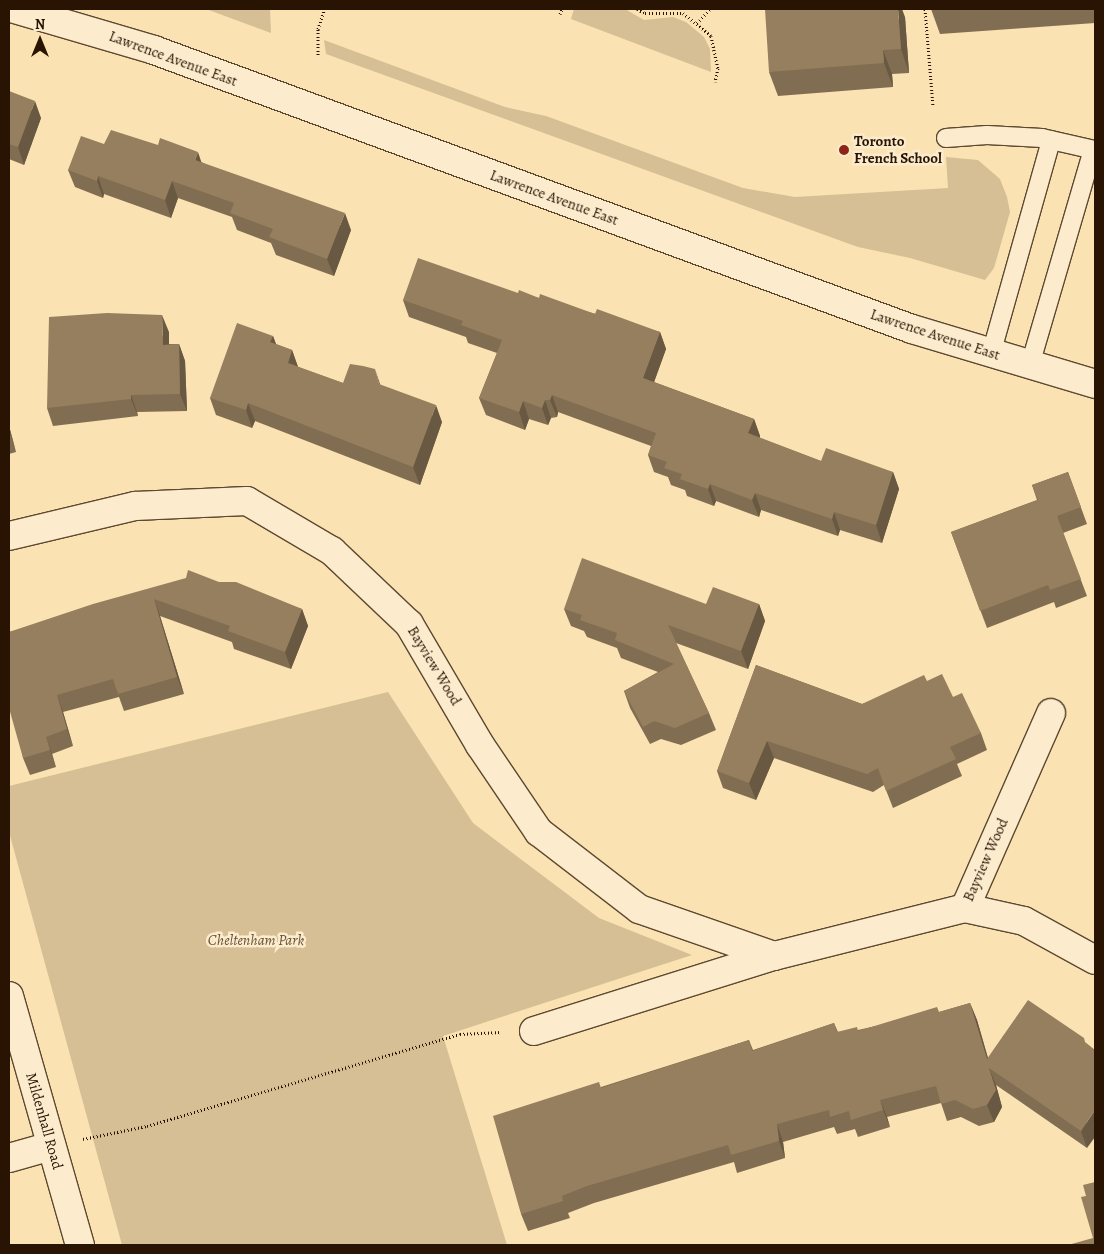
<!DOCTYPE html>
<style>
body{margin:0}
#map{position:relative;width:1104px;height:1254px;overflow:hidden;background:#fae2b2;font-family:Alegreya,serif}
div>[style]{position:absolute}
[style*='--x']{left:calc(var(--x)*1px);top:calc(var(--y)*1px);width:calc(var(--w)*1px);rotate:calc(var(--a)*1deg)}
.green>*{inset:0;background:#d6bf94}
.path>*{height:3px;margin-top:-1.5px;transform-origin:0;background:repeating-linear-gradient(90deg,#291404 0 1px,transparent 0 3.5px)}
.roads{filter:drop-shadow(1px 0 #5d4830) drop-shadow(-1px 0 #5d4830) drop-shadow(0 1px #5d4830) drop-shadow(0 -1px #5d4830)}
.lane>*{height:18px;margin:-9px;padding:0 9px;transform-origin:9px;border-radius:9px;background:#fceccd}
.street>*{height:28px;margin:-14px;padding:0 14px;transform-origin:14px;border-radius:14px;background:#fceccd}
.secondary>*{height:28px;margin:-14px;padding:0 14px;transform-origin:14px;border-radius:14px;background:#fceccd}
.wall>*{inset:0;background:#816d51}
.shaded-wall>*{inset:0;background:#695942}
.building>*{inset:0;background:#967f5e}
.dots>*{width:14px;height:14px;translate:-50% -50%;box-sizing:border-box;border:2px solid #fceccd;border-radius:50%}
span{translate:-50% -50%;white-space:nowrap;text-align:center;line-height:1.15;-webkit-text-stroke:5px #fceccd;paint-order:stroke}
.street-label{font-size:15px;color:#291404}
.poi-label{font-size:15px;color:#291404;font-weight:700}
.left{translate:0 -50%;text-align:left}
.park-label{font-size:15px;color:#665036;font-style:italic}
.frame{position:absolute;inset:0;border:10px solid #291404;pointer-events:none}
.north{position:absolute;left:15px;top:15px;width:50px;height:50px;-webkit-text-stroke:4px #fceccd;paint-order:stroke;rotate:0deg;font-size:14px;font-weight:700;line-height:20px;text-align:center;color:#291404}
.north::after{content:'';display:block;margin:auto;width:18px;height:22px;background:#291404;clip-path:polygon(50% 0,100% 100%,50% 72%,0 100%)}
</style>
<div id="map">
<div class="green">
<i style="clip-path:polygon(206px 9px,270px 9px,271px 33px)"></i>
<i style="clip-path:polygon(574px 9px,625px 9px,644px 20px,673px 17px,686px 22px,704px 37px,710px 49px,711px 72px,571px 19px)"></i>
<i style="clip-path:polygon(324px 40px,505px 107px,546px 116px,743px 188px,795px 197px,948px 188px,946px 157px,978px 160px,1000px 179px,1007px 197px,1010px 212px,994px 268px,985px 280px,910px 258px,858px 247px,326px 54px)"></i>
<i style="clip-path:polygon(388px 692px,473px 823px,599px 918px,692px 955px,443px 1036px,507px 1245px,122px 1245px,9px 832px,9px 786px)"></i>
</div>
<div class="path">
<i style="--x:637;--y:9;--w:9;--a:27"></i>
<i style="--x:645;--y:13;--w:38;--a:0"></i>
<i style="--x:683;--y:13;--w:36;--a:39"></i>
<i style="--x:711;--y:36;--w:33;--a:78"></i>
<i style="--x:718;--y:68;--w:14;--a:102"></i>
<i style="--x:925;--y:9;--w:97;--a:85.3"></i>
<i style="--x:560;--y:14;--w:5;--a:-68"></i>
<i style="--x:697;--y:23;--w:19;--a:-47"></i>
<i style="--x:318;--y:55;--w:26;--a:-90"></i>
<i style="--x:318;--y:29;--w:20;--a:-72"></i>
<i style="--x:83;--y:1139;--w:65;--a:-11.5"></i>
<i style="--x:147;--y:1126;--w:326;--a:-16.4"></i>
<i style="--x:460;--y:1034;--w:42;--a:-2.7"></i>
</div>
<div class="roads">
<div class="lane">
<i style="--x:946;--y:138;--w:41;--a:-4.2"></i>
<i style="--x:987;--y:135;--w:55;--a:3.1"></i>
<i style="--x:1042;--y:138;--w:54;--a:12.8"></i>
<i style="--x:991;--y:354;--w:222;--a:-74.3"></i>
<i style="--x:1030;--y:365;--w:224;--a:-73.7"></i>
</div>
<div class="street">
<i style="--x:9;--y:536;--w:130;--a:-13.4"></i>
<i style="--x:135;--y:506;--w:112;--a:-2.6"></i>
<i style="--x:247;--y:501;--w:99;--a:30.5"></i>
<i style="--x:332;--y:551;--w:106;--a:43.5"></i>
<i style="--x:409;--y:624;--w:140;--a:59.6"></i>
<i style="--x:480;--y:745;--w:105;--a:55.9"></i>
<i style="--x:539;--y:832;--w:126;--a:37.6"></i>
<i style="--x:639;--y:909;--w:143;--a:19.2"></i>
<i style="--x:965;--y:908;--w:213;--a:-66.2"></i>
<i style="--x:9;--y:996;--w:259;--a:74.1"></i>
<i style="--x:534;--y:1031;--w:251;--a:-17.4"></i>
<i style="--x:774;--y:956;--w:197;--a:-14.1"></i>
<i style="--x:965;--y:908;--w:60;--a:12.4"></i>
<i style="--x:1024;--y:921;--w:81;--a:28.8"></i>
<i style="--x:9;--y:1158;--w:44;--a:-15.9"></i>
</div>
<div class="secondary">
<i style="--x:15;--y:9;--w:145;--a:16.4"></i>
<i style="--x:154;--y:50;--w:808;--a:20.21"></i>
<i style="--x:912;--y:329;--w:191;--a:16.7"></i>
</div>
</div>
<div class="wall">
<i style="clip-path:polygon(931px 9px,1095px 9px,1095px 23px,940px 34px)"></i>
<i style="clip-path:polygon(905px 17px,909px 73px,892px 74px,893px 87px,778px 96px,769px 72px)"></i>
<i style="clip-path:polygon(9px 91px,41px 118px,24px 165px,9px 159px)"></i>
<i style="clip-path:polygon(104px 144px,201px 162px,351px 230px,334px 276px,276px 255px,271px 243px,237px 230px,232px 217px,178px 198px,171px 218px,104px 194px,103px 198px,75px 187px,68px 170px)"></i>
<i style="clip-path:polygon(518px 293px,539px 298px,660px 332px,666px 349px,654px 382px,754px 419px,760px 436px,760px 438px,821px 461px,893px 472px,899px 489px,882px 543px,840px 530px,838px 536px,761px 510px,759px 517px,716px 501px,714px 506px,687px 496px,685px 490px,671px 485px,668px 477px,654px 472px,648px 455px,651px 446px,558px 412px,557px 417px,551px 418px,548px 425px,529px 419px,525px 430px,486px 415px,479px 398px,497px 353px,468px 343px,466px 337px,409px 317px,403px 300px)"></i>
<i style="clip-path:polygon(169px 332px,169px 344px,179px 344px,185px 361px,187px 411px,137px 412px,138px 416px,53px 426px,47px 408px)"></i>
<i style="clip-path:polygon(273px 336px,276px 344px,292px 350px,298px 367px,343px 383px,381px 385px,442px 422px,420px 485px,255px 421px,252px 428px,216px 415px,210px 398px)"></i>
<i style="clip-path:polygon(9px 426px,16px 452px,9px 454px)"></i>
<i style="clip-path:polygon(1068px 472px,1087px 524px,1063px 533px,1087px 596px,1056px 608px,1054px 602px,987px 628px,951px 532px,1037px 500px,1032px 485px)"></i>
<i style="clip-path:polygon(219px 582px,302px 609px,308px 626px,291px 669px,234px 649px,232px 642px,160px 616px,184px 694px,124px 711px,119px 697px,63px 712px,73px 746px,52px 754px,56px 767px,30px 775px,23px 758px,9px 632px)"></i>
<i style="clip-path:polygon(706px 604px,759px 604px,765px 621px,748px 669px,676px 643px,709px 713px,716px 730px,681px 745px,661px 739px,650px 744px,630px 708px,624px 691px,658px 672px,621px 658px,617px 648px,587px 637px,584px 631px,571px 626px,564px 609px)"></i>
<i style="clip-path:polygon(756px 665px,862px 704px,927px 681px,953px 697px,981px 733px,987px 750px,957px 764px,962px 776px,893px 808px,884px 785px,873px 792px,774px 758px,756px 800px,723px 788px,717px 771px)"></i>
<i style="clip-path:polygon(970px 1003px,977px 1020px,988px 1058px,1084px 1038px,1087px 1148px,996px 1085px,1002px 1107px,994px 1122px,979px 1126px,961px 1117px,947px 1121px,941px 1103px,887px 1117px,890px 1127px,858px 1137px,855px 1129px,837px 1134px,834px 1127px,783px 1142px,785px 1158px,737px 1173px,734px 1162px,594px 1203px,568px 1213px,570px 1218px,528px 1231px,521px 1214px,601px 1087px,749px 1040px,753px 1050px,834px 1023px,838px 1032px,858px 1030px,939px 1012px)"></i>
</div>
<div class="shaded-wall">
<i style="clip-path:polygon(898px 9px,902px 9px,905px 17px,909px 73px,901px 49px)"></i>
<i style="clip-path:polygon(883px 50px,892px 74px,893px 87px,884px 63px)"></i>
<i style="clip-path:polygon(35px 101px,41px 118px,24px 165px,18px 147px)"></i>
<i style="clip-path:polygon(198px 152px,204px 170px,195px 160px)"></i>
<i style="clip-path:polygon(98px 176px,104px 194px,103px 198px,97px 181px)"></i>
<i style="clip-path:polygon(172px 181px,178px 198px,171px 218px,165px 200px)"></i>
<i style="clip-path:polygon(345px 213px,351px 230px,334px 276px,327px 259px)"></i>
<i style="clip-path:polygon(162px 315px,169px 332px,169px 362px,163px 345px)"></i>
<i style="clip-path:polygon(660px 332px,666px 349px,649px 396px,643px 378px)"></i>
<i style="clip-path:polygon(273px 336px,279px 353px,270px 342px)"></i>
<i style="clip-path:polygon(179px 344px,185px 361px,187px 411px,180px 394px)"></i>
<i style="clip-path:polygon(292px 350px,298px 367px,288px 363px)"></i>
<i style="clip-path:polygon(375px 369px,381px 387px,379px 384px)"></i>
<i style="clip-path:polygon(131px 395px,137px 412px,138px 416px,131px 399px)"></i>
<i style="clip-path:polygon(552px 395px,558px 412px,557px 417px,550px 400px)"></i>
<i style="clip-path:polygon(545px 400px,551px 418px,548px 425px,542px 408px)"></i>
<i style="clip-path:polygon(523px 401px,529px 419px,525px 430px,519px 412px)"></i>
<i style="clip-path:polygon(248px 403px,255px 421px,252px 428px,246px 410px)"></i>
<i style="clip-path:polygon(436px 405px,442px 422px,420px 485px,413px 467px)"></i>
<i style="clip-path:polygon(754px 419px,760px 436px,755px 451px,748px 433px)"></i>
<i style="clip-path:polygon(9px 426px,16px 452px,9px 430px)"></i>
<i style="clip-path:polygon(893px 472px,899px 489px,882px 543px,876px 525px)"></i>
<i style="clip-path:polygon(710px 484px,716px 501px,714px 506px,708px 489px)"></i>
<i style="clip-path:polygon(755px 493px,761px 510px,759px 517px,752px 500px)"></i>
<i style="clip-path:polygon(834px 512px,840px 530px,838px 536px,832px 519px)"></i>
<i style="clip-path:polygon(154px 599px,160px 616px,184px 694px,177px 677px)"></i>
<i style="clip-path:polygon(759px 604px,765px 621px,748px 669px,741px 651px)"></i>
<i style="clip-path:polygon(302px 609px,308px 626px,291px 669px,285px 652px)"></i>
<i style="clip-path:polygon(57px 695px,63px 712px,73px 746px,67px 729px)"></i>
<i style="clip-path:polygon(46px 737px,52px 754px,56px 767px,50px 750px)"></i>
<i style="clip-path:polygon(767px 741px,774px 758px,756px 800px,749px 783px)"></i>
<i style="clip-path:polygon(970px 1003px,977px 1020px,991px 1069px,987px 1059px)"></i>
<i style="clip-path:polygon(989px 1068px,996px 1085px,1002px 1107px,994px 1122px,987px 1105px)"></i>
<i style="clip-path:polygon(880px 1100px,887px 1117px,890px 1127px,883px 1110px)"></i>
<i style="clip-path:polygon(1095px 1110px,1095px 1137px,1087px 1148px,1081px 1131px)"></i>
<i style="clip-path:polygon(777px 1124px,783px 1142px,785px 1158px,779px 1141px)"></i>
</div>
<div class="building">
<i style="clip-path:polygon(765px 9px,898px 9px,901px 49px,883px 50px,884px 63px,769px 72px)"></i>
<i style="clip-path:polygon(9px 91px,35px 101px,18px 147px,9px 144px)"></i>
<i style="clip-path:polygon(111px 130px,158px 145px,160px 138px,198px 152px,195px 160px,345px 213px,327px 259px,269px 237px,273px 229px,230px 213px,234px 203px,172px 181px,165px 200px,98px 176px,97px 181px,68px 170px,81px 136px,104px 144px)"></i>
<i style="clip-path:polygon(418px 258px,518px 293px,519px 290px,539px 298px,540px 294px,595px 314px,597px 309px,660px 332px,643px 378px,754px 419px,748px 433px,821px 461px,826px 448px,893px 472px,876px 525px,834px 512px,832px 519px,755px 493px,752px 500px,710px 484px,708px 489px,680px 479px,682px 474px,664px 468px,667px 462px,648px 455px,656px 433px,552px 395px,550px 400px,545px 400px,542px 408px,523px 401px,519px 412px,479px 398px,502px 340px,461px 325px,463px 321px,403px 300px)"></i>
<i style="clip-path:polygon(107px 313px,162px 315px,163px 345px,179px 344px,180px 394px,131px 395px,131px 399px,47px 408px,49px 317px)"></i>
<i style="clip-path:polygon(237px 323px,273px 336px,270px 342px,292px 350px,288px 363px,343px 383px,350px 364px,363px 366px,375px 369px,379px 384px,436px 405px,413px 467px,248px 403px,246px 410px,210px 398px)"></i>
<i style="clip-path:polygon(1068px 472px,1081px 507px,1057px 516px,1081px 579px,1050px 590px,1048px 585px,980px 611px,951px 532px,1038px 500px,1032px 485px)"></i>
<i style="clip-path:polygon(582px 558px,706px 604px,713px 587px,759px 604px,741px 651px,668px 625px,709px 713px,675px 728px,654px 721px,643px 727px,624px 691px,674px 664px,615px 640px,617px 633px,580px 620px,582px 615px,564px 609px)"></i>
<i style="clip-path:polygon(188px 570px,219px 582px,236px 582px,302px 609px,285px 652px,228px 631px,230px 626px,154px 599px,177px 677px,118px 694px,113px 679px,57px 695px,67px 729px,46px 737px,50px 750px,23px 758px,9px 708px,9px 632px,93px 604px,186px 578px)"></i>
<i style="clip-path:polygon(756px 665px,862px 704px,924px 675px,927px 681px,942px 674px,953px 697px,962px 693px,981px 733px,950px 747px,956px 759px,886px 791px,878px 768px,867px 774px,767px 741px,749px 783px,717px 771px)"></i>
<i style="clip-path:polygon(1028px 1000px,1084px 1038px,1085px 1042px,1095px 1050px,1095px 1110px,1081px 1131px,989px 1068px,996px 1090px,987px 1105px,973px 1109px,955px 1100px,941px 1104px,936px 1086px,880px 1100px,883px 1110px,851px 1120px,849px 1111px,830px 1117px,829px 1110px,777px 1124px,779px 1141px,731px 1155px,728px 1145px,587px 1186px,562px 1196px,563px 1201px,521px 1214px,493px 1116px,599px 1082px,601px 1088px,749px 1040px,752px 1051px,834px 1023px,837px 1032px,857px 1027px,858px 1031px,937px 1007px,939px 1012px,970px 1003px,987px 1059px)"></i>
<i style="clip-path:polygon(1095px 1182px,1095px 1245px,1068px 1245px,1093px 1238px,1081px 1197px,1086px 1196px,1083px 1185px)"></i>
</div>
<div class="dots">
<i style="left:844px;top:150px;background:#8f2418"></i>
</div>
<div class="street-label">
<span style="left:173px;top:59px;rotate:20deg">Lawrence Avenue East</span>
<span style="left:554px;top:198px;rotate:20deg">Lawrence Avenue East</span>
<span style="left:935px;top:335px;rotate:18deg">Lawrence Avenue East</span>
<span style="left:434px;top:666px;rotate:59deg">Bayview Wood</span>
<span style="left:986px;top:860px;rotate:-66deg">Bayview Wood</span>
<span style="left:44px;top:1121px;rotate:74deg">Mildenhall Road</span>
</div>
<div class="poi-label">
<span class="left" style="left:854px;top:150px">Toronto<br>French School</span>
</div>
<div class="park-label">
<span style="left:256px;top:941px">Cheltenham Park</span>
</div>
<div class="frame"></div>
<div class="north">N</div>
</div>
